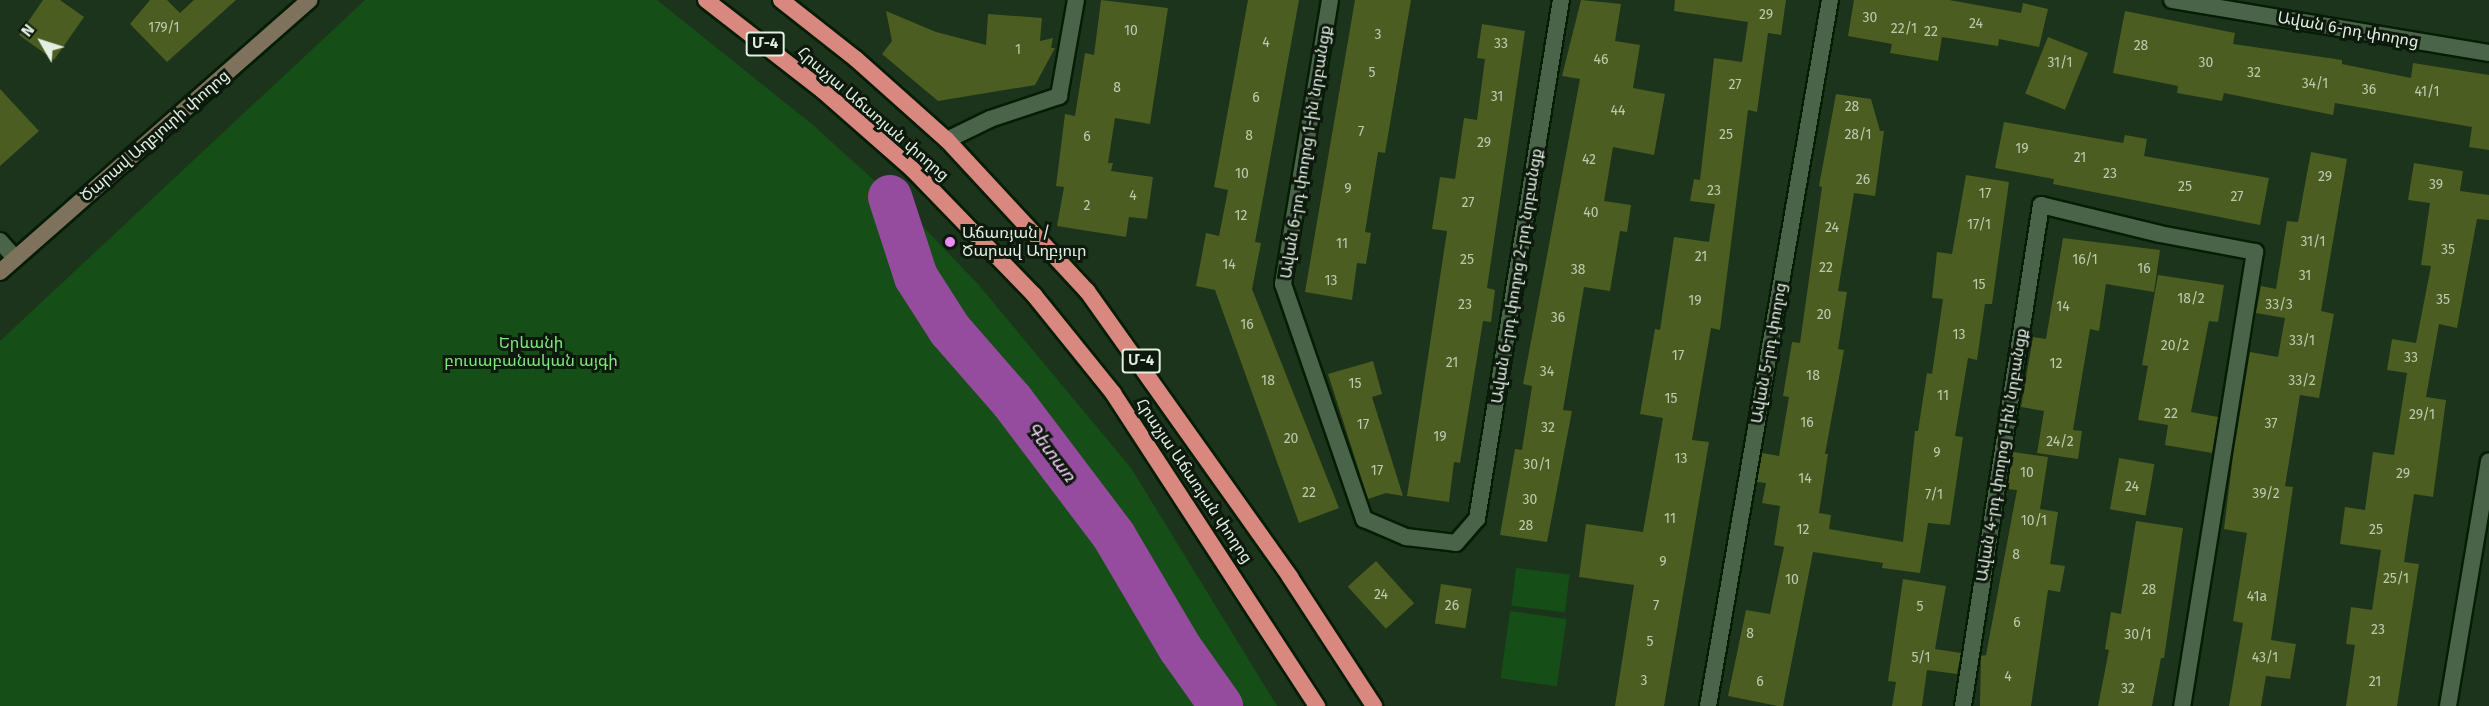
<!DOCTYPE html>
<meta charset="utf-8">
<style>
body{margin:0}
#map{position:relative;width:2489px;height:706px;overflow:hidden;background:#1c341b;font-family:"Fira Sans","Noto Sans Armenian",sans-serif}
div>[style]{position:absolute}
[style*='--x']{left:calc(var(--x)*1px);top:calc(var(--y)*1px);width:calc(var(--w)*1px);rotate:calc(var(--a)*1deg)}
.green>*{inset:0;background:#154e16;transform-origin:0 0}
.river>*{height:44px;margin:-22px;padding:0 22px;transform-origin:22px;border-radius:22px;background:#964c9e}
.building>*{inset:0;background:#4b5d20;transform-origin:0 0}
.roads{filter:drop-shadow(2px 0 #051c05) drop-shadow(-2px 0 #051c05) drop-shadow(0 2px #051c05) drop-shadow(0 -2px #051c05)}
.minor>*{height:16px;margin:-8px;padding:0 8px;transform-origin:8px;border-radius:8px;background:#4a6449}
.tertiary>*{height:16px;margin:-8px;padding:0 8px;transform-origin:8px;border-radius:8px;background:#4a6449}
.secondary>*{height:16px;margin:-8px;padding:0 8px;transform-origin:8px;border-radius:8px;background:#7f725d}
.trunk>*{height:16px;margin:-8px;padding:0 8px;transform-origin:8px;border-radius:8px;background:#d8887e}
.dots>*{width:16px;height:16px;translate:-50% -50%;box-sizing:border-box;border:3px solid #0e190e;border-radius:50%}
span{translate:-50% -50%;white-space:nowrap;text-align:center;line-height:1.15;-webkit-text-stroke:6px #0e190e;paint-order:stroke}
.number-label{font-size:14px;color:#bccbb0}
.number-label span{-webkit-text-stroke-width:0}
.shield-label span{padding:2px 4px;background:#0e190e;border:2px solid;border-radius:4px;-webkit-text-stroke-width:0}
.shield-label{font-size:15px;color:#e1f0e0;font-weight:700}
.street-label{font-size:16px;color:#e1f0e0}
.poi-label{font-size:16px;color:#e1f0e0}
.left{translate:0 -50%;text-align:left}
.park-label{font-size:16px;color:#7ee87b}
.water-label{font-size:18px;color:#f4cdf8;font-style:italic}
.north{position:absolute;left:12px;top:12px;width:60px;height:60px;-webkit-text-stroke:4px #0e190e;paint-order:stroke;rotate:309deg;font-size:16px;font-weight:700;line-height:24px;text-align:center;color:#e1f0e0}
.north::after{content:'';display:block;margin:auto;width:21px;height:27px;background:#e1f0e0;clip-path:polygon(50% 0,100% 100%,50% 72%,0 100%)}
</style>
<div id="map">
<div class="green">
<i style="clip-path:polygon(365px 0,657px 0,813px 125px,908px 211px,978px 284px,1131px 468px,1277px 706px,0 706px,0 341px)"></i>
<i style="left:1516px;top:568px;width:54px;height:38px;rotate:7deg"></i>
<i style="left:1510px;top:611px;width:57px;height:68px;rotate:8deg"></i>
</div>
<div class="river">
<i style="--x:890;--y:197;--w:84;--a:72"></i>
<i style="--x:916;--y:277;--w:63;--a:57.3"></i>
<i style="--x:950;--y:330;--w:94;--a:48.9"></i>
<i style="--x:1012;--y:401;--w:169;--a:52.9"></i>
<i style="--x:1114;--y:536;--w:130;--a:59.5"></i>
<i style="--x:1180;--y:648;--w:71;--a:54.7"></i>
</div>
<div class="building">
<i style="clip-path:polygon(43px 0,60px 0,84px 17px,54px 60px,19px 35px)"></i>
<i style="clip-path:polygon(150px 0,167px 0,180px 13px,194px 0,236px 0,167px 62px,130px 24px)"></i>
<i style="clip-path:polygon(1101px 0,1168px 8px,1150px 124px,1115px 118px,1108px 163px,1113px 163px,1111px 171px,1153px 177px,1147px 219px,1129px 217px,1126px 237px,1057px 226px,1064px 187px,1056px 186px,1065px 114px,1075px 116px,1085px 53px,1094px 55px)"></i>
<i style="clip-path:polygon(1248px 0,1299px 0,1255px 242px,1261px 243px,1252px 289px,1339px 508px,1299px 523px,1215px 290px,1196px 286px,1206px 233px,1219px 236px,1228px 190px,1214px 187px)"></i>
<i style="clip-path:polygon(1355px 0,1411px 0,1385px 153px,1378px 152px,1365px 232px,1371px 233px,1366px 264px,1357px 263px,1352px 300px,1305px 292px)"></i>
<i style="clip-path:polygon(1581px 0,1621px 4px,1615px 41px,1640px 45px,1633px 88px,1665px 94px,1654px 155px,1613px 147px,1604px 201px,1631px 205px,1627px 232px,1620px 231px,1610px 291px,1584px 287px,1563px 410px,1572px 411px,1547px 542px,1500px 535px,1515px 449px,1522px 450px,1532px 386px,1523px 384px,1580px 79px,1562px 76px)"></i>
<i style="clip-path:polygon(1675px 0,1786px 0,1781px 35px,1768px 33px,1757px 112px,1748px 110px,1720px 330px,1711px 328px,1692px 440px,1709px 442px,1664px 706px,1615px 706px,1634px 585px,1579px 577px,1586px 524px,1643px 532px,1663px 418px,1640px 414px,1655px 329px,1660px 330px,1674px 237px,1709px 242px,1715px 204px,1690px 201px,1694px 179px,1700px 180px,1714px 58px,1742px 62px,1748px 22px,1674px 11px)"></i>
<i style="clip-path:polygon(1854px 0,1949px 0,2021px 13px,2023px 3px,2048px 9px,2039px 47px,1999px 39px,1998px 46px,1942px 37px,1938px 61px,1890px 53px,1892px 44px,1848px 36px)"></i>
<i style="clip-path:polygon(886px 11px,936px 32px,986px 45px,988px 14px,1042px 18px,1040px 41px,1053px 38px,1051px 48px,1055px 48px,1035px 85px,938px 101px,882px 54px,892px 41px)"></i>
<i style="clip-path:polygon(2125px 11px,2235px 33px,2233px 44px,2342px 60px,2342px 64px,2411px 78px,2413px 63px,2489px 75px,2489px 150px,2469px 147px,2472px 127px,2335px 103px,2333px 115px,2224px 93px,2222px 101px,2177px 93px,2178px 86px,2113px 73px)"></i>
<i style="clip-path:polygon(1482px 24px,1525px 31px,1487px 288px,1495px 290px,1491px 322px,1483px 321px,1460px 463px,1454px 462px,1449px 502px,1407px 496px,1447px 231px,1432px 229px,1440px 177px,1455px 179px,1464px 118px,1477px 120px,1485px 59px,1477px 58px)"></i>
<i style="left:2048px;top:37px;width:43px;height:61px;rotate:22deg"></i>
<i style="clip-path:polygon(0 89px,39px 131px,0 166px)"></i>
<i style="clip-path:polygon(1836px 94px,1871px 99px,1880px 131px,1884px 131px,1875px 196px,1854px 193px,1838px 291px,1847px 292px,1838px 349px,1844px 350px,1825px 454px,1828px 454px,1819px 513px,1831px 515px,1829px 529px,1903px 542px,1915px 431px,1918px 431px,1927px 373px,1932px 374px,1943px 299px,1932px 298px,1937px 252px,1952px 254px,1966px 175px,2009px 182px,1992px 304px,1985px 304px,1977px 360px,1968px 358px,1955px 436px,1963px 437px,1950px 525px,1928px 523px,1920px 573px,1882px 568px,1883px 563px,1813px 552px,1783px 706px,1778px 706px,1728px 696px,1746px 610px,1770px 614px,1784px 547px,1774px 545px,1780px 506px,1762px 503px,1766px 483px,1757px 482px,1762px 453px,1779px 456px,1789px 397px,1783px 396px,1792px 342px,1800px 343px,1822px 187px,1819px 186px)"></i>
<i style="clip-path:polygon(2004px 122px,2123px 143px,2125px 135px,2147px 139px,2144px 156px,2269px 178px,2260px 225px,2053px 184px,2054px 179px,1995px 168px)"></i>
<i style="clip-path:polygon(2311px 152px,2347px 159px,2321px 311px,2334px 314px,2319px 398px,2300px 395px,2285px 486px,2293px 487px,2271px 640px,2296px 644px,2290px 679px,2266px 676px,2261px 706px,2229px 706px,2243px 623px,2233px 621px,2247px 533px,2224px 529px,2233px 456px,2250px 352px,2278px 357px,2285px 318px,2256px 313px,2261px 286px,2276px 289px,2287px 221px,2298px 222px)"></i>
<i style="clip-path:polygon(2414px 163px,2463px 171px,2460px 191px,2489px 195px,2489px 220px,2477px 219px,2457px 328px,2439px 324px,2426px 397px,2446px 400px,2433px 497px,2414px 494px,2404px 562px,2419px 564px,2397px 706px,2346px 706px,2355px 645px,2346px 644px,2351px 607px,2372px 610px,2381px 550px,2340px 544px,2345px 507px,2365px 510px,2373px 452px,2394px 455px,2407px 373px,2387px 370px,2392px 339px,2416px 343px,2431px 266px,2421px 265px,2430px 203px,2408px 200px)"></i>
<i style="clip-path:polygon(2063px 238px,2160px 250px,2154px 292px,2106px 284px,2099px 331px,2090px 329px,2073px 430px,2082px 431px,2078px 459px,2037px 453px,2044px 411px,2021px 407px,2033px 337px,2046px 339px)"></i>
<i style="clip-path:polygon(2158px 275px,2224px 285px,2218px 322px,2209px 321px,2191px 412px,2218px 417px,2212px 453px,2165px 445px,2168px 425px,2138px 420px,2148px 366px,2142px 365px)"></i>
<i style="clip-path:polygon(1373px 361px,1382px 394px,1372px 397px,1403px 496px,1386px 493px,1368px 499px,1328px 374px)"></i>
<i style="clip-path:polygon(2013px 452px,2048px 457px,2040px 509px,2058px 512px,2050px 564px,2065px 566px,2060px 592px,2048px 590px,2031px 706px,1980px 706px,1981px 656px,1986px 655px,2017px 490px,2007px 489px)"></i>
<i style="left:2119px;top:458px;width:36px;height:52px;rotate:10deg"></i>
<i style="clip-path:polygon(2136px 521px,2183px 528px,2164px 658px,2161px 658px,2152px 706px,2098px 706px,2109px 650px,2105px 649px,2111px 612px,2121px 614px)"></i>
<i style="left:1376px;top:561px;width:57px;height:38px;rotate:48deg"></i>
<i style="clip-path:polygon(1903px 579px,1946px 586px,1935px 649px,1961px 653px,1957px 674px,1927px 670px,1922px 706px,1892px 706px,1896px 682px,1888px 681px)"></i>
<i style="left:1441px;top:584px;width:31px;height:40px;rotate:9deg"></i>
</div>
<div class="roads">
<div class="minor">
<i style="--x:1330;--y:0;--w:288;--a:99.4"></i>
<i style="--x:1283;--y:284;--w:249;--a:71"></i>
<i style="--x:1364;--y:519;--w:46;--a:23.2"></i>
<i style="--x:1406;--y:537;--w:50;--a:6.8"></i>
<i style="--x:1456;--y:543;--w:32;--a:-49"></i>
<i style="--x:1477;--y:519;--w:526;--a:-80.81"></i>
<i style="--x:2172;--y:0;--w:321;--a:9.5"></i>
<i style="--x:947;--y:140;--w:48;--a:-26"></i>
<i style="--x:990;--y:119;--w:73;--a:-18.4"></i>
<i style="--x:1059;--y:96;--w:97;--a:-80"></i>
<i style="--x:0;--y:241;--w:23;--a:49"></i>
<i style="--x:1708;--y:706;--w:716;--a:-80.2"></i>
<i style="--x:1963;--y:706;--w:507;--a:-81.15"></i>
<i style="--x:2041;--y:205;--w:122;--a:13.7"></i>
<i style="--x:2160;--y:234;--w:97;--a:10.7"></i>
<i style="--x:2255;--y:252;--w:460;--a:99.1"></i>
</div>
<div class="tertiary">
<i style="--x:2448;--y:706;--w:248;--a:-80.5"></i>
</div>
<div class="secondary">
<i style="--x:0;--y:272;--w:412;--a:-41.3"></i>
</div>
<div class="trunk">
<i style="--x:706;--y:0;--w:147;--a:37.8"></i>
<i style="--x:822;--y:90;--w:121;--a:41.3"></i>
<i style="--x:913;--y:170;--w:174;--a:45.9"></i>
<i style="--x:1034;--y:295;--w:126;--a:51.1"></i>
<i style="--x:1113;--y:393;--w:374;--a:56.9"></i>
<i style="--x:781;--y:0;--w:95;--a:38.2"></i>
<i style="--x:856;--y:59;--w:122;--a:41.7"></i>
<i style="--x:947;--y:140;--w:206;--a:47.2"></i>
<i style="--x:1087;--y:291;--w:351;--a:54.6"></i>
<i style="--x:1290;--y:577;--w:154;--a:56.9"></i>
</div>
</div>
<div class="dots">
<i style="left:950px;top:242px;background:#ee8cf9"></i>
</div>
<div class="number-label">
<span style="left:1766px;top:15px">29</span>
<span style="left:1870px;top:18px">30</span>
<span style="left:1976px;top:24px">24</span>
<span style="left:164px;top:28px">179/1</span>
<span style="left:1904px;top:29px">22/1</span>
<span style="left:1131px;top:31px">10</span>
<span style="left:1931px;top:32px">22</span>
<span style="left:1378px;top:35px">3</span>
<span style="left:1266px;top:43px">4</span>
<span style="left:1501px;top:44px">33</span>
<span style="left:2141px;top:46px">28</span>
<span style="left:1018px;top:50px">1</span>
<span style="left:1601px;top:60px">46</span>
<span style="left:2060px;top:63px">31/1</span>
<span style="left:2206px;top:63px">30</span>
<span style="left:1372px;top:73px">5</span>
<span style="left:2254px;top:73px">32</span>
<span style="left:2315px;top:84px">34/1</span>
<span style="left:1735px;top:85px">27</span>
<span style="left:1117px;top:88px">8</span>
<span style="left:2369px;top:90px">36</span>
<span style="left:2427px;top:92px">41/1</span>
<span style="left:1497px;top:97px">31</span>
<span style="left:1256px;top:98px">6</span>
<span style="left:1852px;top:107px">28</span>
<span style="left:1618px;top:111px">44</span>
<span style="left:1361px;top:132px">7</span>
<span style="left:1726px;top:135px">25</span>
<span style="left:1858px;top:135px">28/1</span>
<span style="left:1249px;top:136px">8</span>
<span style="left:1087px;top:137px">6</span>
<span style="left:1484px;top:143px">29</span>
<span style="left:2022px;top:149px">19</span>
<span style="left:2080px;top:158px">21</span>
<span style="left:1589px;top:160px">42</span>
<span style="left:1242px;top:174px">10</span>
<span style="left:2110px;top:174px">23</span>
<span style="left:2325px;top:177px">29</span>
<span style="left:1863px;top:180px">26</span>
<span style="left:2436px;top:185px">39</span>
<span style="left:2185px;top:187px">25</span>
<span style="left:1348px;top:189px">9</span>
<span style="left:1714px;top:191px">23</span>
<span style="left:1985px;top:194px">17</span>
<span style="left:1133px;top:196px">4</span>
<span style="left:2237px;top:197px">27</span>
<span style="left:1468px;top:203px">27</span>
<span style="left:1087px;top:206px">2</span>
<span style="left:1591px;top:213px">40</span>
<span style="left:1241px;top:216px">12</span>
<span style="left:1979px;top:225px">17/1</span>
<span style="left:1832px;top:228px">24</span>
<span style="left:2313px;top:242px">31/1</span>
<span style="left:1342px;top:244px">11</span>
<span style="left:2448px;top:250px">35</span>
<span style="left:1701px;top:257px">21</span>
<span style="left:1467px;top:260px">25</span>
<span style="left:2085px;top:260px">16/1</span>
<span style="left:1229px;top:265px">14</span>
<span style="left:1826px;top:268px">22</span>
<span style="left:2144px;top:269px">16</span>
<span style="left:1578px;top:270px">38</span>
<span style="left:2305px;top:276px">31</span>
<span style="left:1331px;top:281px">13</span>
<span style="left:1979px;top:285px">15</span>
<span style="left:2191px;top:299px">18/2</span>
<span style="left:2443px;top:300px">35</span>
<span style="left:1695px;top:301px">19</span>
<span style="left:1465px;top:305px">23</span>
<span style="left:2279px;top:305px">33/3</span>
<span style="left:2063px;top:307px">14</span>
<span style="left:1824px;top:315px">20</span>
<span style="left:1558px;top:318px">36</span>
<span style="left:1247px;top:325px">16</span>
<span style="left:1959px;top:335px">13</span>
<span style="left:2302px;top:341px">33/1</span>
<span style="left:2175px;top:346px">20/2</span>
<span style="left:1678px;top:356px">17</span>
<span style="left:2411px;top:358px">33</span>
<span style="left:1452px;top:363px">21</span>
<span style="left:2056px;top:364px">12</span>
<span style="left:1547px;top:372px">34</span>
<span style="left:1813px;top:376px">18</span>
<span style="left:1268px;top:381px">18</span>
<span style="left:2302px;top:381px">33/2</span>
<span style="left:1355px;top:384px">15</span>
<span style="left:1943px;top:396px">11</span>
<span style="left:1671px;top:399px">15</span>
<span style="left:2171px;top:414px">22</span>
<span style="left:2422px;top:415px">29/1</span>
<span style="left:1807px;top:423px">16</span>
<span style="left:2271px;top:424px">37</span>
<span style="left:1363px;top:425px">17</span>
<span style="left:1548px;top:428px">32</span>
<span style="left:1440px;top:437px">19</span>
<span style="left:1291px;top:439px">20</span>
<span style="left:2060px;top:442px">24/2</span>
<span style="left:1937px;top:453px">9</span>
<span style="left:1681px;top:459px">13</span>
<span style="left:1537px;top:465px">30/1</span>
<span style="left:1377px;top:471px">17</span>
<span style="left:2027px;top:473px">10</span>
<span style="left:2403px;top:474px">29</span>
<span style="left:1805px;top:479px">14</span>
<span style="left:2132px;top:487px">24</span>
<span style="left:1309px;top:493px">22</span>
<span style="left:2266px;top:494px">39/2</span>
<span style="left:1934px;top:495px">7/1</span>
<span style="left:1530px;top:500px">30</span>
<span style="left:1670px;top:519px">11</span>
<span style="left:2034px;top:521px">10/1</span>
<span style="left:1526px;top:526px">28</span>
<span style="left:1803px;top:530px">12</span>
<span style="left:2376px;top:530px">25</span>
<span style="left:2016px;top:555px">8</span>
<span style="left:1663px;top:562px">9</span>
<span style="left:2396px;top:579px">25/1</span>
<span style="left:1792px;top:580px">10</span>
<span style="left:2149px;top:590px">28</span>
<span style="left:1381px;top:595px">24</span>
<span style="left:2257px;top:597px">41a</span>
<span style="left:1452px;top:606px">26</span>
<span style="left:1656px;top:606px">7</span>
<span style="left:1920px;top:607px">5</span>
<span style="left:2017px;top:623px">6</span>
<span style="left:2378px;top:630px">23</span>
<span style="left:1750px;top:634px">8</span>
<span style="left:2138px;top:635px">30/1</span>
<span style="left:1650px;top:642px">5</span>
<span style="left:1921px;top:658px">5/1</span>
<span style="left:2265px;top:658px">43/1</span>
<span style="left:2008px;top:677px">4</span>
<span style="left:1644px;top:681px">3</span>
<span style="left:1760px;top:682px">6</span>
<span style="left:2375px;top:682px">21</span>
<span style="left:2128px;top:689px">32</span>
</div>
<div class="shield-label">
<span style="left:765px;top:44px">Մ-4</span>
<span style="left:1141px;top:361px">Մ-4</span>
</div>
<div class="street-label">
<span style="left:2348px;top:30px;rotate:10deg">Ավան 6-րդ փողոց</span>
<span style="left:873px;top:114px;rotate:41deg">Հրաչյա Աճառյան փողոց</span>
<span style="left:155px;top:136px;rotate:-41deg">Ծարավ Աղբյուրի փողոց</span>
<span style="left:1306px;top:152px;rotate:-81deg">Ավան 6-րդ փողոց 1-ին նրբանցք</span>
<span style="left:1517px;top:276px;rotate:-81deg">Ավան 6-րդ փողոց 2-րդ նրբանցք</span>
<span style="left:1769px;top:353px;rotate:-80deg">Ավան 5-րդ փողոց</span>
<span style="left:2002px;top:455px;rotate:-81deg">Ավան 4-րդ փողոց 1-ին նրբանցք</span>
<span style="left:1194px;top:481px;rotate:56deg">Հրաչյա Աճառյան փողոց</span>
</div>
<div class="poi-label">
<span class="left" style="left:962px;top:242px">Աճառյան /<br>Ծարավ Աղբյուր</span>
</div>
<div class="park-label">
<span style="left:531px;top:352px">Երևանի<br>բուսաբանական այգի</span>
</div>
<div class="water-label">
<span style="left:1051px;top:452px;rotate:53deg">Գետառ</span>
</div>
<div class="north">N</div>
</div>
